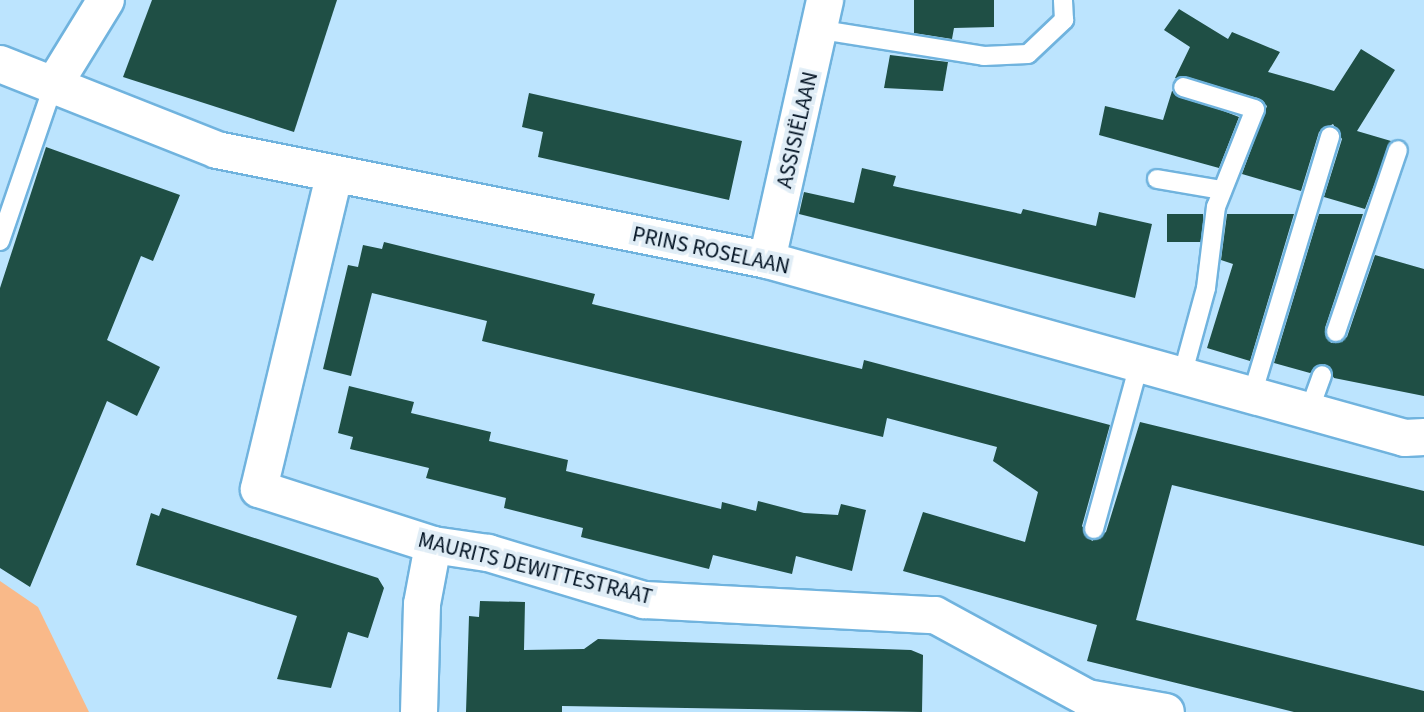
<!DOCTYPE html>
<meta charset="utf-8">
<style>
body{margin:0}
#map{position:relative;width:1424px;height:712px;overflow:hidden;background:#bce4fe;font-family:"Source Sans 3",sans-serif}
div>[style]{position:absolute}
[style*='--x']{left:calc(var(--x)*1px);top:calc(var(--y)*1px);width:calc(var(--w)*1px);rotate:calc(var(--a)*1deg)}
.green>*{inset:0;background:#f9b989}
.building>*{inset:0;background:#1f4f45;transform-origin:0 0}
.roads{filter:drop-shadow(2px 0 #70b3de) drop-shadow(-2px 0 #70b3de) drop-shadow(0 2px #70b3de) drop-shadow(0 -2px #70b3de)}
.lane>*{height:18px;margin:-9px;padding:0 9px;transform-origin:9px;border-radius:9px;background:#fff}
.street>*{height:36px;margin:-18px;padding:0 18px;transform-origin:18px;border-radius:18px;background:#fff}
span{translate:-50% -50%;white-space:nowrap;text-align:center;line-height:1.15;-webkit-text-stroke:8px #e0edf6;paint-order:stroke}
.street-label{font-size:22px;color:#001121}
</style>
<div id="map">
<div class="green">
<i style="clip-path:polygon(0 581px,38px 607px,89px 712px,0 712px)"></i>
</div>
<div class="building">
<i style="clip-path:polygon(152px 0,337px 0,294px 132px,123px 77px)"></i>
<i style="clip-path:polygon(914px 0,994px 0,994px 27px,954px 28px,952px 39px,914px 33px)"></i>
<i style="clip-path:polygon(1179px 9px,1228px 39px,1232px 32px,1280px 52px,1268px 72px,1311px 84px,1334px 91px,1361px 49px,1395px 70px,1357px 131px,1391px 141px,1365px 209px,1324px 197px,1342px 139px,1333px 124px,1319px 132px,1301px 191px,1242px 174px,1267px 106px,1258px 98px,1175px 78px,1190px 47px,1164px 30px)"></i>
<i style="clip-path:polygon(890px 55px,948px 62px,943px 91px,884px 88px)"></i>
<i style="clip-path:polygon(1172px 91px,1239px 117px,1219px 168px,1099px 135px,1105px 106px,1163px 120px)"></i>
<i style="clip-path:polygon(529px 93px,742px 141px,729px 200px,538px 157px,543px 132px,522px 127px)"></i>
<i style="clip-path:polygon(46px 147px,180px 195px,153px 261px,141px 256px,107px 340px,160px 367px,137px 416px,107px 401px,30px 587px,0 568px,0 288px)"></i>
<i style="clip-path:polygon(862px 168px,896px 176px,893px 186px,1021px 214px,1023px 209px,1096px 226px,1099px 212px,1152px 224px,1135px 298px,799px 214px,804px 192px,854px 203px)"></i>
<i style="left:1167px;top:214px;width:36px;height:28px"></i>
<i style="clip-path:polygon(1227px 214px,1294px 214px,1250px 361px,1207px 348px,1233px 264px,1221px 260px)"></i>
<i style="clip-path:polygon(1319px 214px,1363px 214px,1325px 328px,1331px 343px,1347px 337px,1375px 255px,1424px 269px,1424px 396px,1334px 378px,1325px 364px,1310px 373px,1274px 363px)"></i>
<i style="clip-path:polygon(384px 242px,595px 294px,592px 304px,862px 369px,864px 360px,1110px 425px,1082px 526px,1092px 541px,1106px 532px,1140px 422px,1424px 491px,1424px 546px,1172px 485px,1136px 620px,1424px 691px,1424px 712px,1294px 712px,1087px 661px,1097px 625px,903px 571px,923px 512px,1025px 542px,1038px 492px,993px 461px,997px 447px,887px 418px,883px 437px,515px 349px,482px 341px,487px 321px,372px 293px,351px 376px,323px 369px,348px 265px,358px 267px,363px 245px,382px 249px)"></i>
<i style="clip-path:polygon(349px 386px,414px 402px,411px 413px,491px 432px,489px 441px,568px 460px,566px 471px,721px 509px,722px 502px,756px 511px,758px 501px,804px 513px,838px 515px,841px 504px,866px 510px,852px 571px,796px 556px,792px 574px,713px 555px,709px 569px,581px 537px,583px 528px,504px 508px,506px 498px,426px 478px,429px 468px,350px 449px,353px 437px,338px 433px)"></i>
<i style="clip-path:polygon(162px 508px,378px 578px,384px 588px,368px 638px,348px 632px,331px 688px,277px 679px,297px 616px,136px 565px,151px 513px,159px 516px)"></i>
<i style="clip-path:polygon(480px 601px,525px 602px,524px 650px,584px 649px,598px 639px,911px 650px,923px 655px,922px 712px,562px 706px,562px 712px,466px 712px,469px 616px,479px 617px)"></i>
</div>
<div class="roads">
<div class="lane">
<i style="--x:822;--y:30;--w:164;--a:9.1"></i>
<i style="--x:984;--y:56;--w:44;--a:-2.6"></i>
<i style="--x:1028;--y:54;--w:50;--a:-43.4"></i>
<i style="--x:1064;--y:20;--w:20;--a:-93"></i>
<i style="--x:1157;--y:179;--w:66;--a:9.6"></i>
<i style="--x:0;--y:241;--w:164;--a:-71.1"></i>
<i style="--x:1336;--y:332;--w:192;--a:-71.2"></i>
<i style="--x:1182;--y:376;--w:91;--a:-74.7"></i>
<i style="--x:1206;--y:288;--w:82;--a:-83"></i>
<i style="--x:1216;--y:207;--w:105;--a:-68.3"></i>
<i style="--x:1255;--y:109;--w:75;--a:-163"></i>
<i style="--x:1252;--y:395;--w:270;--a:-73.2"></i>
<i style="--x:1309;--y:411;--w:38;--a:-70"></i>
<i style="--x:1094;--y:529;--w:171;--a:-74.7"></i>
</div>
<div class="street">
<i style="--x:0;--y:64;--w:233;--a:21.6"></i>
<i style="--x:217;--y:150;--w:561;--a:11.31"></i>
<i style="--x:767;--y:260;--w:662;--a:15.59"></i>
<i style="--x:1405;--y:438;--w:19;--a:-3"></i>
<i style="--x:53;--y:86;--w:101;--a:-58.4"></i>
<i style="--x:334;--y:176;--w:322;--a:103.5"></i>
<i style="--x:259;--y:489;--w:183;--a:17.8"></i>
<i style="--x:433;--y:545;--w:56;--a:8.3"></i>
<i style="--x:488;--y:553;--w:163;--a:16.8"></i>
<i style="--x:644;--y:600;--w:291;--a:3"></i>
<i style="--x:935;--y:615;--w:173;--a:28.6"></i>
<i style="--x:1087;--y:698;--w:80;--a:10"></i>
<i style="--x:767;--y:260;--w:266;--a:-77.4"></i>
<i style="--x:419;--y:712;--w:108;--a:-88.4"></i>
<i style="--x:422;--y:604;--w:60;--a:-79.4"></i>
</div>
</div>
<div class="street-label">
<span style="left:798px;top:130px;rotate:-77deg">ASSISIËLAAN</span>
<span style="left:711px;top:251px;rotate:12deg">PRINS ROSELAAN</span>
<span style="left:535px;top:569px;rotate:14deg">MAURITS DEWITTESTRAAT</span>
</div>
</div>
